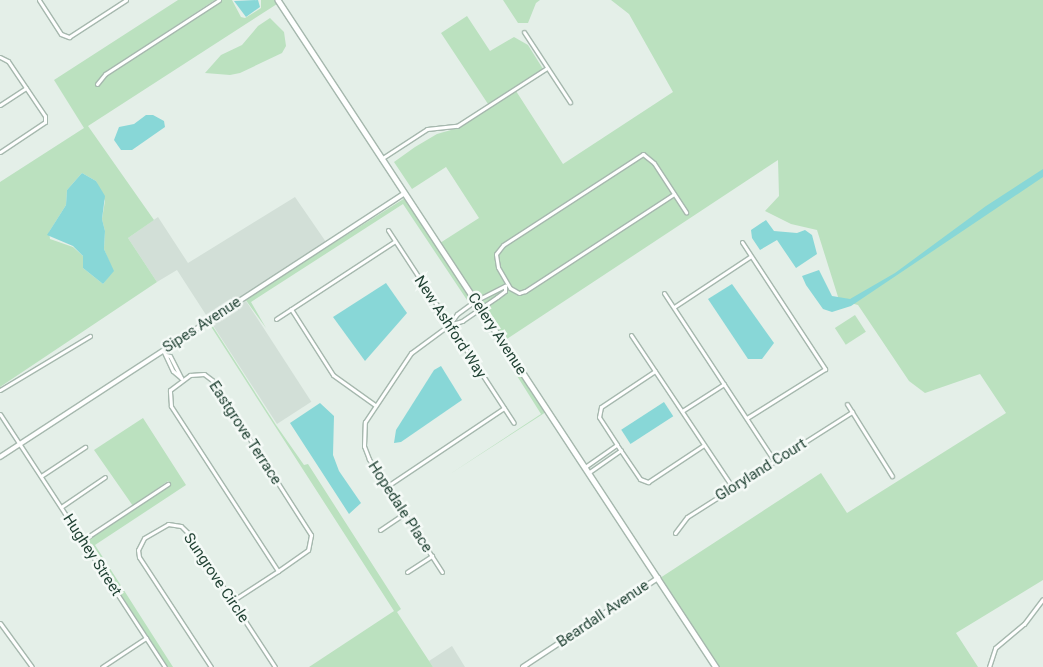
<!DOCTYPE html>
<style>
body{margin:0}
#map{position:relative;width:1043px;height:667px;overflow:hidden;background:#e4efe8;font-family:Roboto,sans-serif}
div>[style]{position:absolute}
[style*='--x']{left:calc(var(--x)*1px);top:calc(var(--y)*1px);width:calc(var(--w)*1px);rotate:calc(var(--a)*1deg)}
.built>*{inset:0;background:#d2dfd7;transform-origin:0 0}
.green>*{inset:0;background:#bbe1bf;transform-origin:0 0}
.water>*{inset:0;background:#88d7d7;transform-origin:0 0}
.roads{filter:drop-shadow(1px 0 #a6b8ae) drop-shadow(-1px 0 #a6b8ae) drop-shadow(0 1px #a6b8ae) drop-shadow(0 -1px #a6b8ae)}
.minor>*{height:3px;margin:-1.5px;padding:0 1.5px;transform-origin:1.5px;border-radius:1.5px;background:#fff}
.tertiary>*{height:4px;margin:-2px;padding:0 2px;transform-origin:2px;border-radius:2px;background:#fff}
.secondary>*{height:4.5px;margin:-2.25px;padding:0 2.25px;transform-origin:2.25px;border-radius:2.25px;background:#fff}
span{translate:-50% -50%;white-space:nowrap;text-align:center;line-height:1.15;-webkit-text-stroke:5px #f5faf7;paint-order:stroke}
.street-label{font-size:15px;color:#214234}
</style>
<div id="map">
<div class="built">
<i style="clip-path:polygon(295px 197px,326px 242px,208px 318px,177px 270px,157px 282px,128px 238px,158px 217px,188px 263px)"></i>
<i style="left:246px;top:301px;width:120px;height:41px;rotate:57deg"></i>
<i style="clip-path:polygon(452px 646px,465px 667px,433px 667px,429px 661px)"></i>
</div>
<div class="green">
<i style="clip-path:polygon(evenodd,178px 0,215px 0,104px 73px,95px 85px,98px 87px,107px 76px,222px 0,232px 0,241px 17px,245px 18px,261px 8px,261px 0,275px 0,277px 4px,88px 126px,154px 220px,128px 238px,157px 282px,0 387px,0 182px,84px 128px,54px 80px,178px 0,82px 173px,96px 181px,105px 201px,102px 219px,105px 231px,104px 249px,113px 271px,103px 284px,83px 268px,83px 256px,73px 247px,50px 239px,49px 232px,66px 205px,67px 190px,82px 173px)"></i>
<i style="clip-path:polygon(503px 0,540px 0,536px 3px,528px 23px,518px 23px)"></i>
<i style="clip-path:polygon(611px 0,1043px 0,1043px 580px,956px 633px,978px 667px,719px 667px,660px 578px,821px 473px,847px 513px,1006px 413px,980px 374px,925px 393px,909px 381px,858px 305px,839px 300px,817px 230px,791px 224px,765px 211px,779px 196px,778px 160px,504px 341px,440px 243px,479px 218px,446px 167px,412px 189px,394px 162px,415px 147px,437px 134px,458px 128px,516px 91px,563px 164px,673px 92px,629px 14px)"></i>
<i style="clip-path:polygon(467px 16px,490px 51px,514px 37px,528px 45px,543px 69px,488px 104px,441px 33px)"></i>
<i style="clip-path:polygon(270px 18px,284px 32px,286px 46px,282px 53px,240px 73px,230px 75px,205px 73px,221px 55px,242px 45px,258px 26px)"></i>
<i style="clip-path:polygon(405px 198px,474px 304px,469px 303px,403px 204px,251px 302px,266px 328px,245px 299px)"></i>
<i style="left:855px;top:315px;width:20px;height:24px;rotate:57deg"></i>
<i style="clip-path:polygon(210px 322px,276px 425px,304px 465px,308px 464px,401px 609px,397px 612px,433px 667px,309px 667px,394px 611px,210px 325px,169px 349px)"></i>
<i style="clip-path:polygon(515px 366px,546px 412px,450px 474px,541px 414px,512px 368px)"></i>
<i style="clip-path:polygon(143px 418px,186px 485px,95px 545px,173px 667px,168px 667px,86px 541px,171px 484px,168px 481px,133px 506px,94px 450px)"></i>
</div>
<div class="water">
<i style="clip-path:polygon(258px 0,260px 7px,246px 17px,234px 1px)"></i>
<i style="clip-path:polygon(146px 115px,153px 115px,164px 121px,165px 127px,132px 150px,121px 150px,114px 140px,119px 127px,134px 124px)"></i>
<i style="clip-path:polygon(1043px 169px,1043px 177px,851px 306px,832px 312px,823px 309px,806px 285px,802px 276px,819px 270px,832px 296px,850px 299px,895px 273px,986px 206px)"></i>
<i style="clip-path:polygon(82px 173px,96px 181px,105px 196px,102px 219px,105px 231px,104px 249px,114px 271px,103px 284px,83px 268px,83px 256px,73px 246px,47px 235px,66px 205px,67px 190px)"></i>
<i style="clip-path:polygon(766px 220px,774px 231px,797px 233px,805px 230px,812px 235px,817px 254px,796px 268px,777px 240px,760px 250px,752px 238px,751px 230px)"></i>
<i style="clip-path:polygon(386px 283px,407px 313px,365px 361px,333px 317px)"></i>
<i style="clip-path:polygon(732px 284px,774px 343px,762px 359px,748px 359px,708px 299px)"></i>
<i style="clip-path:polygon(441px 366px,462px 400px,401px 442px,394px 443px,396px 430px,434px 370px)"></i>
<i style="left:664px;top:402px;width:17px;height:51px;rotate:57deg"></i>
<i style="clip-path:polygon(320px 403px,334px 416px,333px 455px,339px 471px,361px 503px,349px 514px,290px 423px)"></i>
</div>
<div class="roads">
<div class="minor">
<i style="--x:39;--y:0;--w:40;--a:57.1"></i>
<i style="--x:61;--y:34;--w:9;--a:21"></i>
<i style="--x:69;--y:37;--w:68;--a:-33"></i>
<i style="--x:524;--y:32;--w:84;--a:56.7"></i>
<i style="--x:0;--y:57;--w:9;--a:27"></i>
<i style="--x:8;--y:61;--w:66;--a:56.1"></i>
<i style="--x:45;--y:116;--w:6;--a:90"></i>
<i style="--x:45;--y:122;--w:54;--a:146.3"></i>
<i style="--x:97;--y:84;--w:13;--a:-51"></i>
<i style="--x:105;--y:74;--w:136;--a:-33"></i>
<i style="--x:0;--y:105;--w:31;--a:-33"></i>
<i style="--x:381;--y:159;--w:55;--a:-33.1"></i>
<i style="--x:427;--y:129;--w:30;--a:-6"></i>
<i style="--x:457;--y:126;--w:107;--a:-32.8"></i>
<i style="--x:674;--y:194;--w:178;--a:146.9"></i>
<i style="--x:525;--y:291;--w:6;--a:162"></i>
<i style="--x:519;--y:293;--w:10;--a:-151"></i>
<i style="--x:510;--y:288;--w:24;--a:-120"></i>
<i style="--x:498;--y:267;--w:13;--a:-99"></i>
<i style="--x:496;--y:254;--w:11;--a:-52"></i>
<i style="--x:503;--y:245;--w:167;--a:-33"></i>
<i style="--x:643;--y:154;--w:14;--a:39"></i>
<i style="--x:654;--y:163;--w:59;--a:56.9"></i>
<i style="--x:388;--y:230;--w:230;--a:56.9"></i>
<i style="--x:742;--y:242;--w:152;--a:56.8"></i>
<i style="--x:825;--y:369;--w:92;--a:147.9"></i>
<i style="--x:664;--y:293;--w:202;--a:56.7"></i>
<i style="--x:674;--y:307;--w:92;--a:-33.5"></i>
<i style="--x:291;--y:309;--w:78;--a:57.5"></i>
<i style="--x:333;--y:375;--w:52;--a:35.5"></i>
<i style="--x:276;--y:319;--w:142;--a:-33.2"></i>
<i style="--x:450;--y:324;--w:12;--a:-55"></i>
<i style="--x:457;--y:314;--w:22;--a:-36"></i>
<i style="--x:475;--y:301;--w:34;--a:-27"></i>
<i style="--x:631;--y:335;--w:184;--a:56.3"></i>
<i style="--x:163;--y:350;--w:23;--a:65"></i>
<i style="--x:173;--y:371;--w:11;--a:41"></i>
<i style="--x:166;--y:355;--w:4;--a:14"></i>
<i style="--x:170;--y:356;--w:25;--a:63"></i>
<i style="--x:655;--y:371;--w:65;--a:146.3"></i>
<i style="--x:601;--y:407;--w:10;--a:101"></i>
<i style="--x:599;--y:417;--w:33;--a:57"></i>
<i style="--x:617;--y:445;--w:41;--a:55.9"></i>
<i style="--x:640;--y:479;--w:9;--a:21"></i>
<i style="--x:648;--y:482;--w:67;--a:-33.5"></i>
<i style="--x:0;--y:390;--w:105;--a:-31"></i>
<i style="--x:847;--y:404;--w:85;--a:58"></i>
<i style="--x:682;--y:411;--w:50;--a:-32.7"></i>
<i style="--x:0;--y:414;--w:302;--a:56.9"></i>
<i style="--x:585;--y:467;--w:39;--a:-35"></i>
<i style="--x:588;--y:473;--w:40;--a:-34.9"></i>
<i style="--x:41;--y:476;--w:53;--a:-33.4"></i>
<i style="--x:386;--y:487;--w:142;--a:-33.8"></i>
<i style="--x:61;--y:507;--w:53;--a:-34.3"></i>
<i style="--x:380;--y:530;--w:29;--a:-34"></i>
<i style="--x:675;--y:533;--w:20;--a:-53"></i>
<i style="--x:687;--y:517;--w:196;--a:-32.5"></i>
<i style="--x:83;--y:540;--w:102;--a:-33.4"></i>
<i style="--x:407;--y:572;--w:30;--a:-33"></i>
<i style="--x:442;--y:572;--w:135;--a:-122.9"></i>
<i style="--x:369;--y:459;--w:14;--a:-111"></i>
<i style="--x:364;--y:446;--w:24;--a:-88"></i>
<i style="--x:365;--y:422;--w:83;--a:-56.3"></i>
<i style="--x:411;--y:353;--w:47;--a:-36.4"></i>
<i style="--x:449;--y:325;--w:14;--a:-17"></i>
<i style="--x:462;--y:321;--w:42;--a:-34.4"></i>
<i style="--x:497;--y:297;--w:10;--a:-37"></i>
<i style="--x:505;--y:291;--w:5;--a:-90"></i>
<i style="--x:232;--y:601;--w:55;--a:-33.1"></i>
<i style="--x:278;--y:571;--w:197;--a:-123"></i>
<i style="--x:171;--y:406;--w:16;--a:-94"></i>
<i style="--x:170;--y:390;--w:25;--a:-37"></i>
<i style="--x:190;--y:375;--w:14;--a:-4"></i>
<i style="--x:204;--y:374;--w:10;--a:37"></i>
<i style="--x:212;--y:380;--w:184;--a:57.4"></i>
<i style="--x:311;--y:535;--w:15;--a:101"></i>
<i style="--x:308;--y:550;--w:37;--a:145"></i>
<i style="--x:0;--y:623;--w:54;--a:54"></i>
<i style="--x:102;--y:667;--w:53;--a:-33.4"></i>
<i style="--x:211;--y:667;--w:131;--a:-123.2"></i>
<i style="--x:139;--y:557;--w:7;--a:-98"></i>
<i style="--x:138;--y:550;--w:13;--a:-63"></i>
<i style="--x:144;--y:538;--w:28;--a:-30"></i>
<i style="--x:168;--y:524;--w:13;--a:9"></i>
<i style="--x:181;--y:526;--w:8;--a:45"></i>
<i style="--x:187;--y:532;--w:161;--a:56.9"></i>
<i style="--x:989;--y:667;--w:20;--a:-72"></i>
<i style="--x:995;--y:648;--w:38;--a:-40"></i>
<i style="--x:1024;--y:624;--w:31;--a:-53"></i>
</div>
<div class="tertiary">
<i style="--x:0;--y:457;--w:483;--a:-33.1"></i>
<i style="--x:523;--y:667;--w:162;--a:-33.4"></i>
</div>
<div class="secondary">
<i style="--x:278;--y:0;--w:798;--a:56.71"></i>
</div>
</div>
<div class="street-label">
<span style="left:202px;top:325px;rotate:-33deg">Sipes Avenue</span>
<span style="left:450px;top:327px;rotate:57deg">New Ashford Way</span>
<span style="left:497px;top:334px;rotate:57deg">Celery Avenue</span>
<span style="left:245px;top:433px;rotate:57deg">Eastgrove Terrace</span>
<span style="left:761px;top:470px;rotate:-32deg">Gloryland Court</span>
<span style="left:400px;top:507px;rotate:57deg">Hopedale Place</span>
<span style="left:92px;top:555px;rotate:57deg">Hughey Street</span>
<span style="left:216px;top:578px;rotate:56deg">Sungrove Circle</span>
<span style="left:603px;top:614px;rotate:-34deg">Beardall Avenue</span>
</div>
</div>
